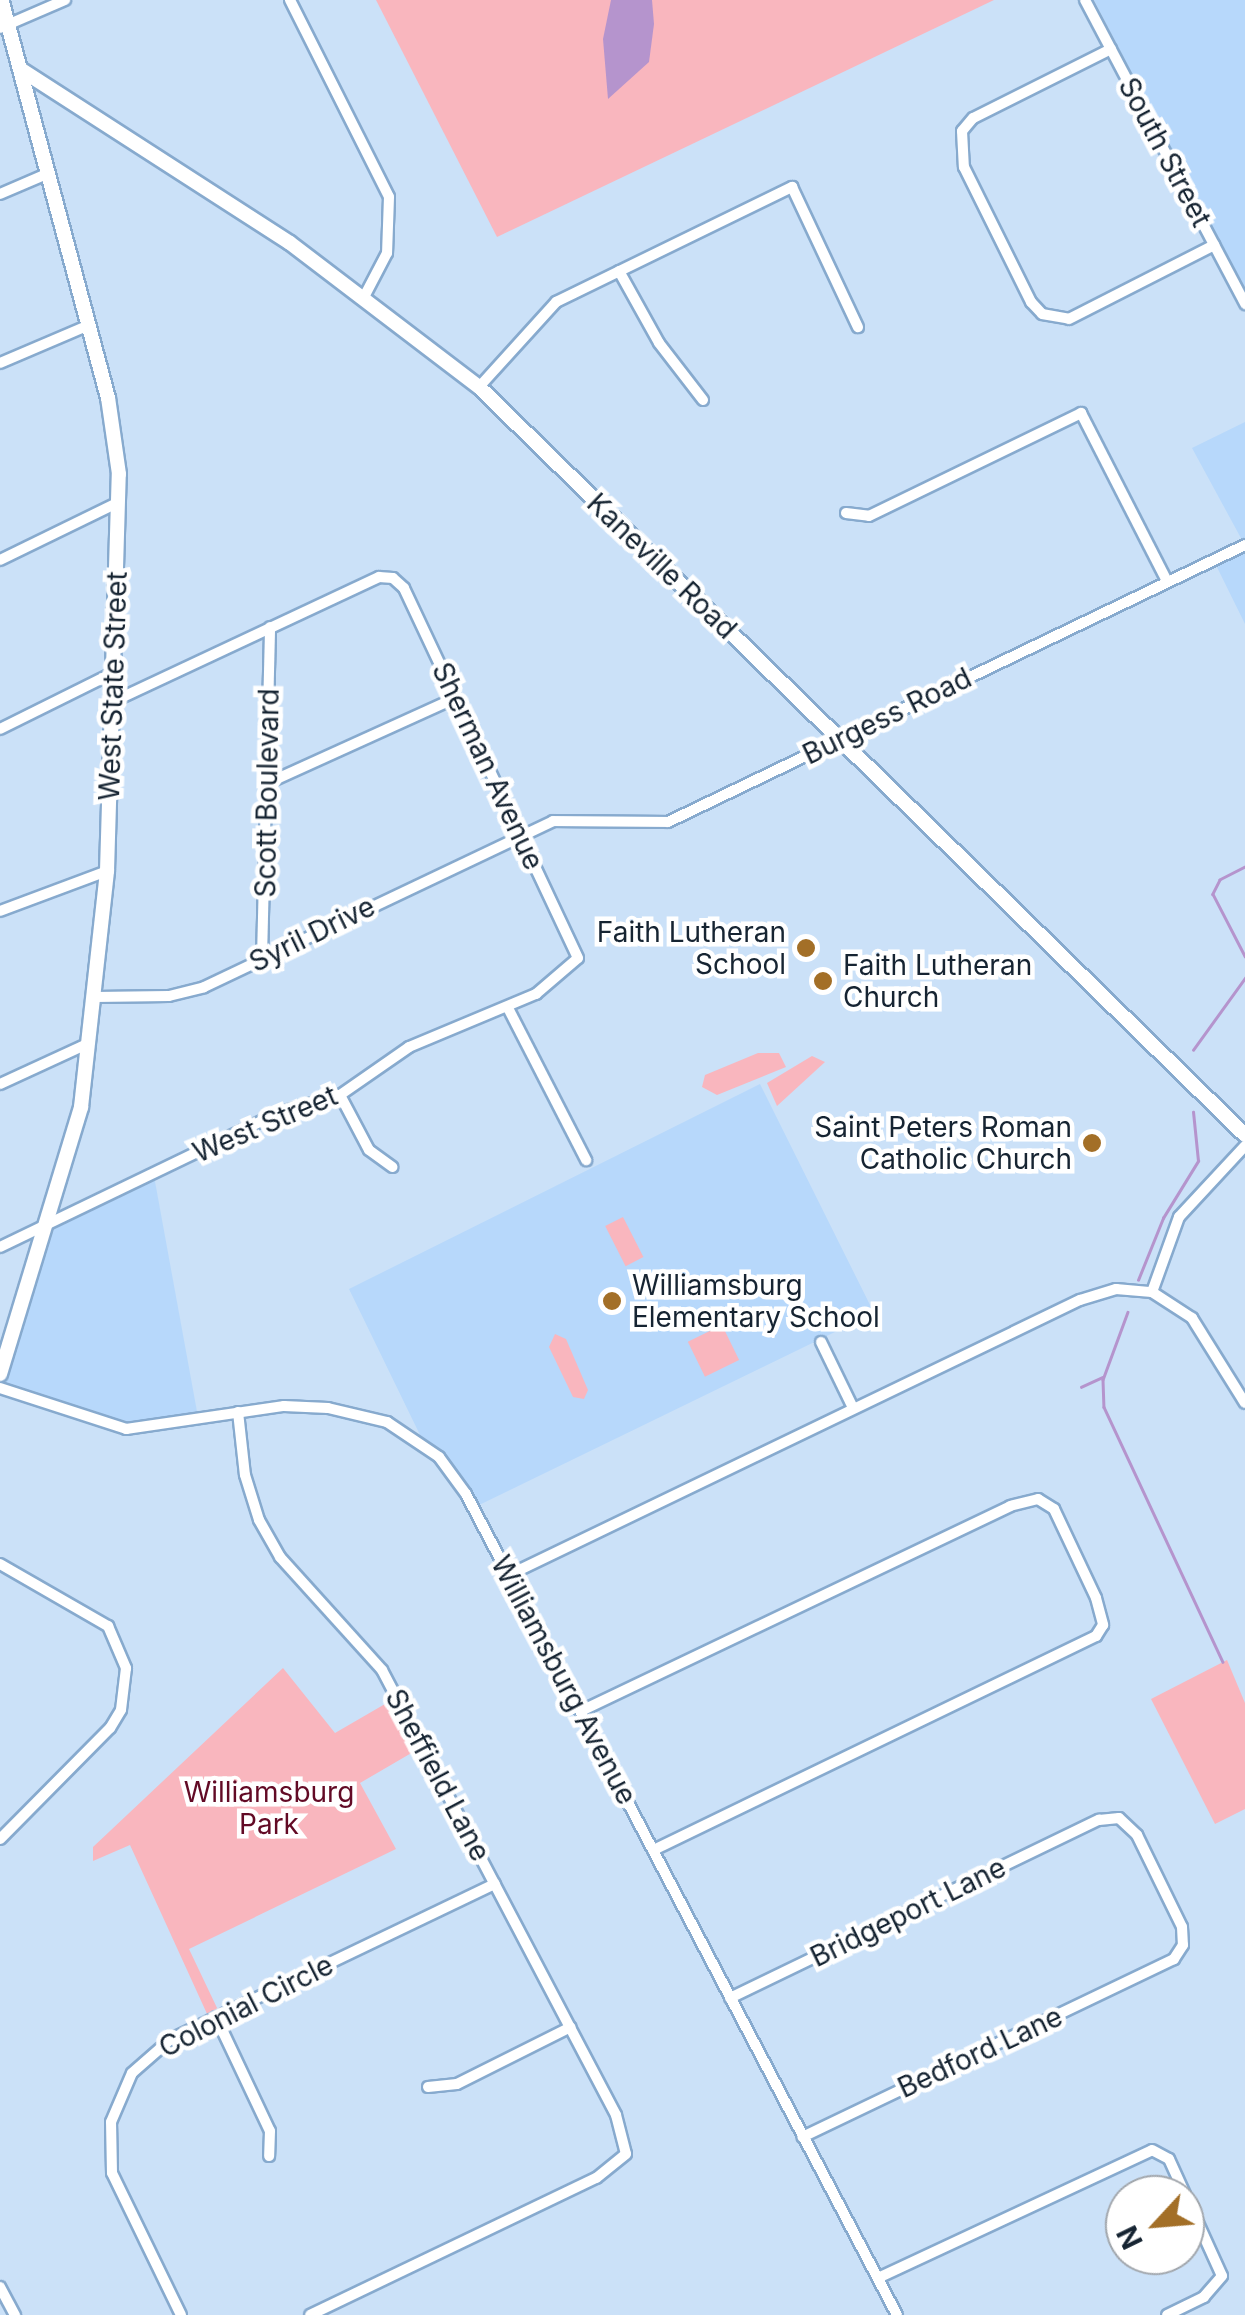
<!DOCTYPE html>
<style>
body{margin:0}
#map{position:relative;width:1245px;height:2315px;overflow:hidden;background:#cbe1f8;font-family:Inter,sans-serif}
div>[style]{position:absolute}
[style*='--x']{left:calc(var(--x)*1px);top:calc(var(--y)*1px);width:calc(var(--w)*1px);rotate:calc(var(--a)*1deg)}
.built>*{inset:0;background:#b7d8fb}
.green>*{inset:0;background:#f9b6be;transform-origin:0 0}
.water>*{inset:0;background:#b594cd}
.stream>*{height:2.5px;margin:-1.25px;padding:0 1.25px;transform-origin:1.25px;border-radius:1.25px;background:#b594cd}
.roads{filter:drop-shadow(2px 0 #87aace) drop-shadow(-2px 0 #87aace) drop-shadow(0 2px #87aace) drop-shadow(0 -2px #87aace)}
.minor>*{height:10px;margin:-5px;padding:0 5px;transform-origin:5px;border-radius:5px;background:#fff}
.major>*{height:14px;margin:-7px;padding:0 7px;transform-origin:7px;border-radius:7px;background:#fff}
.dots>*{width:28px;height:28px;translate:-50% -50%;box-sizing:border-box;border:5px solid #fff;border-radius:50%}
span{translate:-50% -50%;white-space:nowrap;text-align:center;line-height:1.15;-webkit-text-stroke:9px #fff;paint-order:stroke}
.street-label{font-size:28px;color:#162432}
.poi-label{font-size:28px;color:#162432}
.right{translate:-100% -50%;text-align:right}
.left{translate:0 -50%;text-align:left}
.park-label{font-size:28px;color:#620a25}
.north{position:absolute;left:1105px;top:2175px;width:100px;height:100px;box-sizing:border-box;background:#fff;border:2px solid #a2a7ad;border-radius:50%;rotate:244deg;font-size:28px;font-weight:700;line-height:40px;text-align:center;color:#162432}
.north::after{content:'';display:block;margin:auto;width:35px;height:45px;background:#a36f27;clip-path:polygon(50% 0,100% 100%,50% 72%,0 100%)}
</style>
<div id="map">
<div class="built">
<i style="clip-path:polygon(1094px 0,1245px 0,1245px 293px)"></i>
<i style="clip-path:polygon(1245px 422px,1245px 624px,1211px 555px,1242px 540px,1192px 448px)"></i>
<i style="clip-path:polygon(760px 1084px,874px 1313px,475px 1507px,448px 1462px,421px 1437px,349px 1289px)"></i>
<i style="clip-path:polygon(154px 1176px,198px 1417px,158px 1425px,108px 1423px,0 1385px,52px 1226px)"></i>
</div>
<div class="green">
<i style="clip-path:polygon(376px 0,994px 0,497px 237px)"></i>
<i style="clip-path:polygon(758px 1053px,779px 1053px,786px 1067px,717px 1095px,702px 1087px,705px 1075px)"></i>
<i style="clip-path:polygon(812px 1056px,825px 1062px,777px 1106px,767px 1083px)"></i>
<i style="left:623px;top:1217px;width:45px;height:20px;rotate:63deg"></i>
<i style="left:722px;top:1325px;width:39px;height:38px;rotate:64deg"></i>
<i style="clip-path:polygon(555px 1334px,566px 1339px,588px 1390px,584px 1399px,573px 1397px,549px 1347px)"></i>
<i style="clip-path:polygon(1227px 1660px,1245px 1703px,1245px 1809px,1215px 1824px,1151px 1699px)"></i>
<i style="clip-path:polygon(283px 1668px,335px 1733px,385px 1704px,420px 1748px,360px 1783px,396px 1849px,189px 1949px,218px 2010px,208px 2016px,130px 1845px,93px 1861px,93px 1847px)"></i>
</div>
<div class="water">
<i style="clip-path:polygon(611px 0,652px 0,654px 24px,649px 62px,608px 99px,603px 39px)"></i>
</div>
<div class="stream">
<i style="--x:1245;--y:867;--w:28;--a:153"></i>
<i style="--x:1220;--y:880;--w:16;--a:117"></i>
<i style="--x:1213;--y:894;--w:70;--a:62.7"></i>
<i style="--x:1193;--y:1050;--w:89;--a:-54.2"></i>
<i style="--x:1138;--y:1280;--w:67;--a:-68"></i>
<i style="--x:1163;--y:1218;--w:67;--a:-58.4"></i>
<i style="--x:1198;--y:1161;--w:49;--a:-95.8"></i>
<i style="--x:1128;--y:1312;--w:72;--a:110.2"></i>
<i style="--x:1103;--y:1380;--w:27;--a:88"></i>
<i style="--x:1104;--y:1407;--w:281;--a:65"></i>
<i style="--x:1081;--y:1387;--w:23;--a:-25"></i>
</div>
<div class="roads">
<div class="minor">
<i style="--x:290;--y:0;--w:220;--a:63.3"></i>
<i style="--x:389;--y:197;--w:56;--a:92"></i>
<i style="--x:387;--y:253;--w:47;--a:117.6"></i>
<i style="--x:1085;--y:0;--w:344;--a:62.2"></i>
<i style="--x:0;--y:28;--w:71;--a:-23.3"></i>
<i style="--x:1111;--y:49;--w:154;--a:153.4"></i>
<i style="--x:973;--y:118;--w:17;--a:130"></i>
<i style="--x:962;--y:131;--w:36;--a:87"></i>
<i style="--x:964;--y:167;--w:151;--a:63.6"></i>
<i style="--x:1031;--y:302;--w:16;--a:47"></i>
<i style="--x:1042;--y:314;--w:27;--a:10"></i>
<i style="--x:1069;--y:319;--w:163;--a:-27"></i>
<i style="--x:0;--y:194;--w:53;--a:-23.2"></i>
<i style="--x:619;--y:271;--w:82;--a:60.9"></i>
<i style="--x:659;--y:343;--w:72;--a:52.3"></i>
<i style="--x:0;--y:363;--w:97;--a:-23.1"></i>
<i style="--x:479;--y:387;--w:115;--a:-47.8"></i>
<i style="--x:556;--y:302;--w:263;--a:-26"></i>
<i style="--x:792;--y:187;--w:155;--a:64.8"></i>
<i style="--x:846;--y:513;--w:23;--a:7"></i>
<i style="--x:869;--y:516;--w:236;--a:-25.9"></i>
<i style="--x:1081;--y:413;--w:189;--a:62.9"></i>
<i style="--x:0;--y:560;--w:132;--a:-26"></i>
<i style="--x:0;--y:729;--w:126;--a:-26.4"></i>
<i style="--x:268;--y:783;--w:205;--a:-24.4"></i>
<i style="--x:0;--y:911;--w:114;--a:-20.5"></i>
<i style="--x:262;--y:958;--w:331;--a:-88.6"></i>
<i style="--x:95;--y:997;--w:74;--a:-0.8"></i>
<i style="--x:169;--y:996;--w:36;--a:-14"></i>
<i style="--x:204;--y:987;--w:386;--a:-25.4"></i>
<i style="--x:553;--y:821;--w:115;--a:0.5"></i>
<i style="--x:668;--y:822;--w:640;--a:-25.64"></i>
<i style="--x:509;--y:1010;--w:169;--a:62.8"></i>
<i style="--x:0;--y:1084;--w:98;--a:-24.7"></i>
<i style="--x:340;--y:1095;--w:62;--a:62.2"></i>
<i style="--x:369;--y:1150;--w:29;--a:36"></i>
<i style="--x:0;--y:1247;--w:309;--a:-25.7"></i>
<i style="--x:278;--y:1113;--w:65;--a:-16.2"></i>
<i style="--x:340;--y:1095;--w:84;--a:-34.8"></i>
<i style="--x:409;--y:1047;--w:138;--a:-22.7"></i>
<i style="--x:536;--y:994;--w:55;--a:-40.6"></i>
<i style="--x:578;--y:958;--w:409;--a:-115.2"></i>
<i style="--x:404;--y:588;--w:15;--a:-138"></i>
<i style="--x:393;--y:578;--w:14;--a:-176"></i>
<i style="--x:379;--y:577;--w:295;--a:154.9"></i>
<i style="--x:1152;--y:1292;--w:80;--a:-70.2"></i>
<i style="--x:1179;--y:1217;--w:97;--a:-47.1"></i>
<i style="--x:821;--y:1342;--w:73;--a:64.1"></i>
<i style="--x:0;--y:1388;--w:133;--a:18"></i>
<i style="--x:126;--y:1429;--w:160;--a:-8.3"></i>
<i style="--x:284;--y:1406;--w:44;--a:2.6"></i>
<i style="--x:328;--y:1408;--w:61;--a:13.3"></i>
<i style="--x:387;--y:1422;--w:63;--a:33.9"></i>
<i style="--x:439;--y:1457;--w:46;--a:53.9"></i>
<i style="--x:466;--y:1494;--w:927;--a:62.3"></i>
<i style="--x:238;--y:1412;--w:63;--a:83.7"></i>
<i style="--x:245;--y:1475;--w:47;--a:72.7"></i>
<i style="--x:259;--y:1520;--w:43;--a:60.4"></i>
<i style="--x:280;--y:1557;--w:152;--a:47.9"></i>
<i style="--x:382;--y:1670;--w:503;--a:62.26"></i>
<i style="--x:616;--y:2115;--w:40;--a:75.6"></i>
<i style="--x:626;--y:2154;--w:38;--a:141"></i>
<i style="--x:596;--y:2178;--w:317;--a:154.4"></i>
<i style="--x:0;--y:1564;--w:125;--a:29.9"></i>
<i style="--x:108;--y:1626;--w:46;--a:66.8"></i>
<i style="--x:126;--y:1668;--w:42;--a:96.8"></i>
<i style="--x:121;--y:1710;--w:21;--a:121"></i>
<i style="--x:110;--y:1728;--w:156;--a:134.7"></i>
<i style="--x:509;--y:1575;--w:634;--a:-25.72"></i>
<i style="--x:1080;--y:1300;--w:38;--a:-17"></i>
<i style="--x:1116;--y:1289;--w:36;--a:5"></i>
<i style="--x:1152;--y:1292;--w:48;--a:33"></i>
<i style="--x:1192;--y:1318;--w:100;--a:58.1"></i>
<i style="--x:581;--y:1711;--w:475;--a:-25.5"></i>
<i style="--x:1010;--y:1506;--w:29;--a:-14"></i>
<i style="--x:1038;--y:1499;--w:19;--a:32"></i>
<i style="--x:1054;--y:1509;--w:98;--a:64.7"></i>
<i style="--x:1096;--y:1598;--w:28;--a:75"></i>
<i style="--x:1103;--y:1625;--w:13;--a:122"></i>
<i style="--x:1096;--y:1636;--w:492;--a:154.2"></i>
<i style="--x:730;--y:1998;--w:410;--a:-25.8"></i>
<i style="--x:1099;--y:1820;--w:20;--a:-6"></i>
<i style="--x:1119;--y:1818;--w:25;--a:43"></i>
<i style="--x:1137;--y:1835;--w:102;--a:63.9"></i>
<i style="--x:1182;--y:1927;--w:18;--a:87"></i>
<i style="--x:1183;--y:1945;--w:17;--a:123"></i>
<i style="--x:1174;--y:1959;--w:412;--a:154.4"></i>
<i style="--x:216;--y:2017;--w:126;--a:64.7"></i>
<i style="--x:270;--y:2131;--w:25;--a:92"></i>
<i style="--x:428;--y:2087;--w:29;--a:-6"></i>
<i style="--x:457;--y:2084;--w:127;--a:-26.6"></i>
<i style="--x:878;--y:2278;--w:302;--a:-25"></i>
<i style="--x:1152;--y:2150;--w:19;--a:28"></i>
<i style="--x:1169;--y:2159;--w:128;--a:65.6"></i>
<i style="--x:1222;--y:2276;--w:28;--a:131"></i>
<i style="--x:1204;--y:2297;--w:41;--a:154.1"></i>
<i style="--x:0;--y:2287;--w:32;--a:62"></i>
<i style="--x:181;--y:2315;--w:158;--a:-115.9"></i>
<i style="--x:112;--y:2173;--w:51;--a:-91.1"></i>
<i style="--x:111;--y:2122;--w:53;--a:-66.8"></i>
<i style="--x:132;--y:2073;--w:52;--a:-41.1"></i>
<i style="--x:171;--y:2039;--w:359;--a:-25.6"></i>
</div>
<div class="major">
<i style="--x:20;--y:69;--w:321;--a:32.8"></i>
<i style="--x:290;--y:243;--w:238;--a:37.3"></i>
<i style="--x:479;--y:387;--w:1071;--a:44.32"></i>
<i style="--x:0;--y:1374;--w:279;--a:-73.1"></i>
<i style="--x:81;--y:1107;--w:237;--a:-83.7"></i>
<i style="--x:107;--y:871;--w:397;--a:-88.3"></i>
<i style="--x:119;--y:474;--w:77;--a:-98.2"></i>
<i style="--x:108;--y:398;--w:412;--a:-105"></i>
</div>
</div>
<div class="dots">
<i style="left:806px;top:948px;background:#a36f27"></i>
<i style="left:823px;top:981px;background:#a36f27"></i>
<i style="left:1092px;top:1143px;background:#a36f27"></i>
<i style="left:612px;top:1301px;background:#a36f27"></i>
</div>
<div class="street-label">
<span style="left:1165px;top:152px;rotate:62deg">South Street</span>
<span style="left:662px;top:566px;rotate:44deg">Kaneville Road</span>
<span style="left:113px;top:686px;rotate:-88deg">West State Street</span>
<span style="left:887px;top:716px;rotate:-26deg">Burgess Road</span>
<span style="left:488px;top:766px;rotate:65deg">Sherman Avenue</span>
<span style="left:267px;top:793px;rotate:-89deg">Scott Boulevard</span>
<span style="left:312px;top:934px;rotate:-26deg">Syril Drive</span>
<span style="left:265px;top:1124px;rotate:-23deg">West Street</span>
<span style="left:564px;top:1680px;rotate:62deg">Williamsburg Avenue</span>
<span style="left:438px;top:1775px;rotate:62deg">Sheffield Lane</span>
<span style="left:908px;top:1912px;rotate:-26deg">Bridgeport Lane</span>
<span style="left:246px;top:2006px;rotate:-27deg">Colonial Circle</span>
<span style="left:980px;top:2052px;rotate:-25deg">Bedford Lane</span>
</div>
<div class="poi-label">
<span class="right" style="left:786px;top:948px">Faith Lutheran<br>School</span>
<span class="left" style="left:843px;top:981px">Faith Lutheran<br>Church</span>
<span class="right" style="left:1072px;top:1143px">Saint Peters Roman<br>Catholic Church</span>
<span class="left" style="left:632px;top:1301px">Williamsburg<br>Elementary School</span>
</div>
<div class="park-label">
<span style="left:269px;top:1808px">Williamsburg<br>Park</span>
</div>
<div class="north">N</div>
</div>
